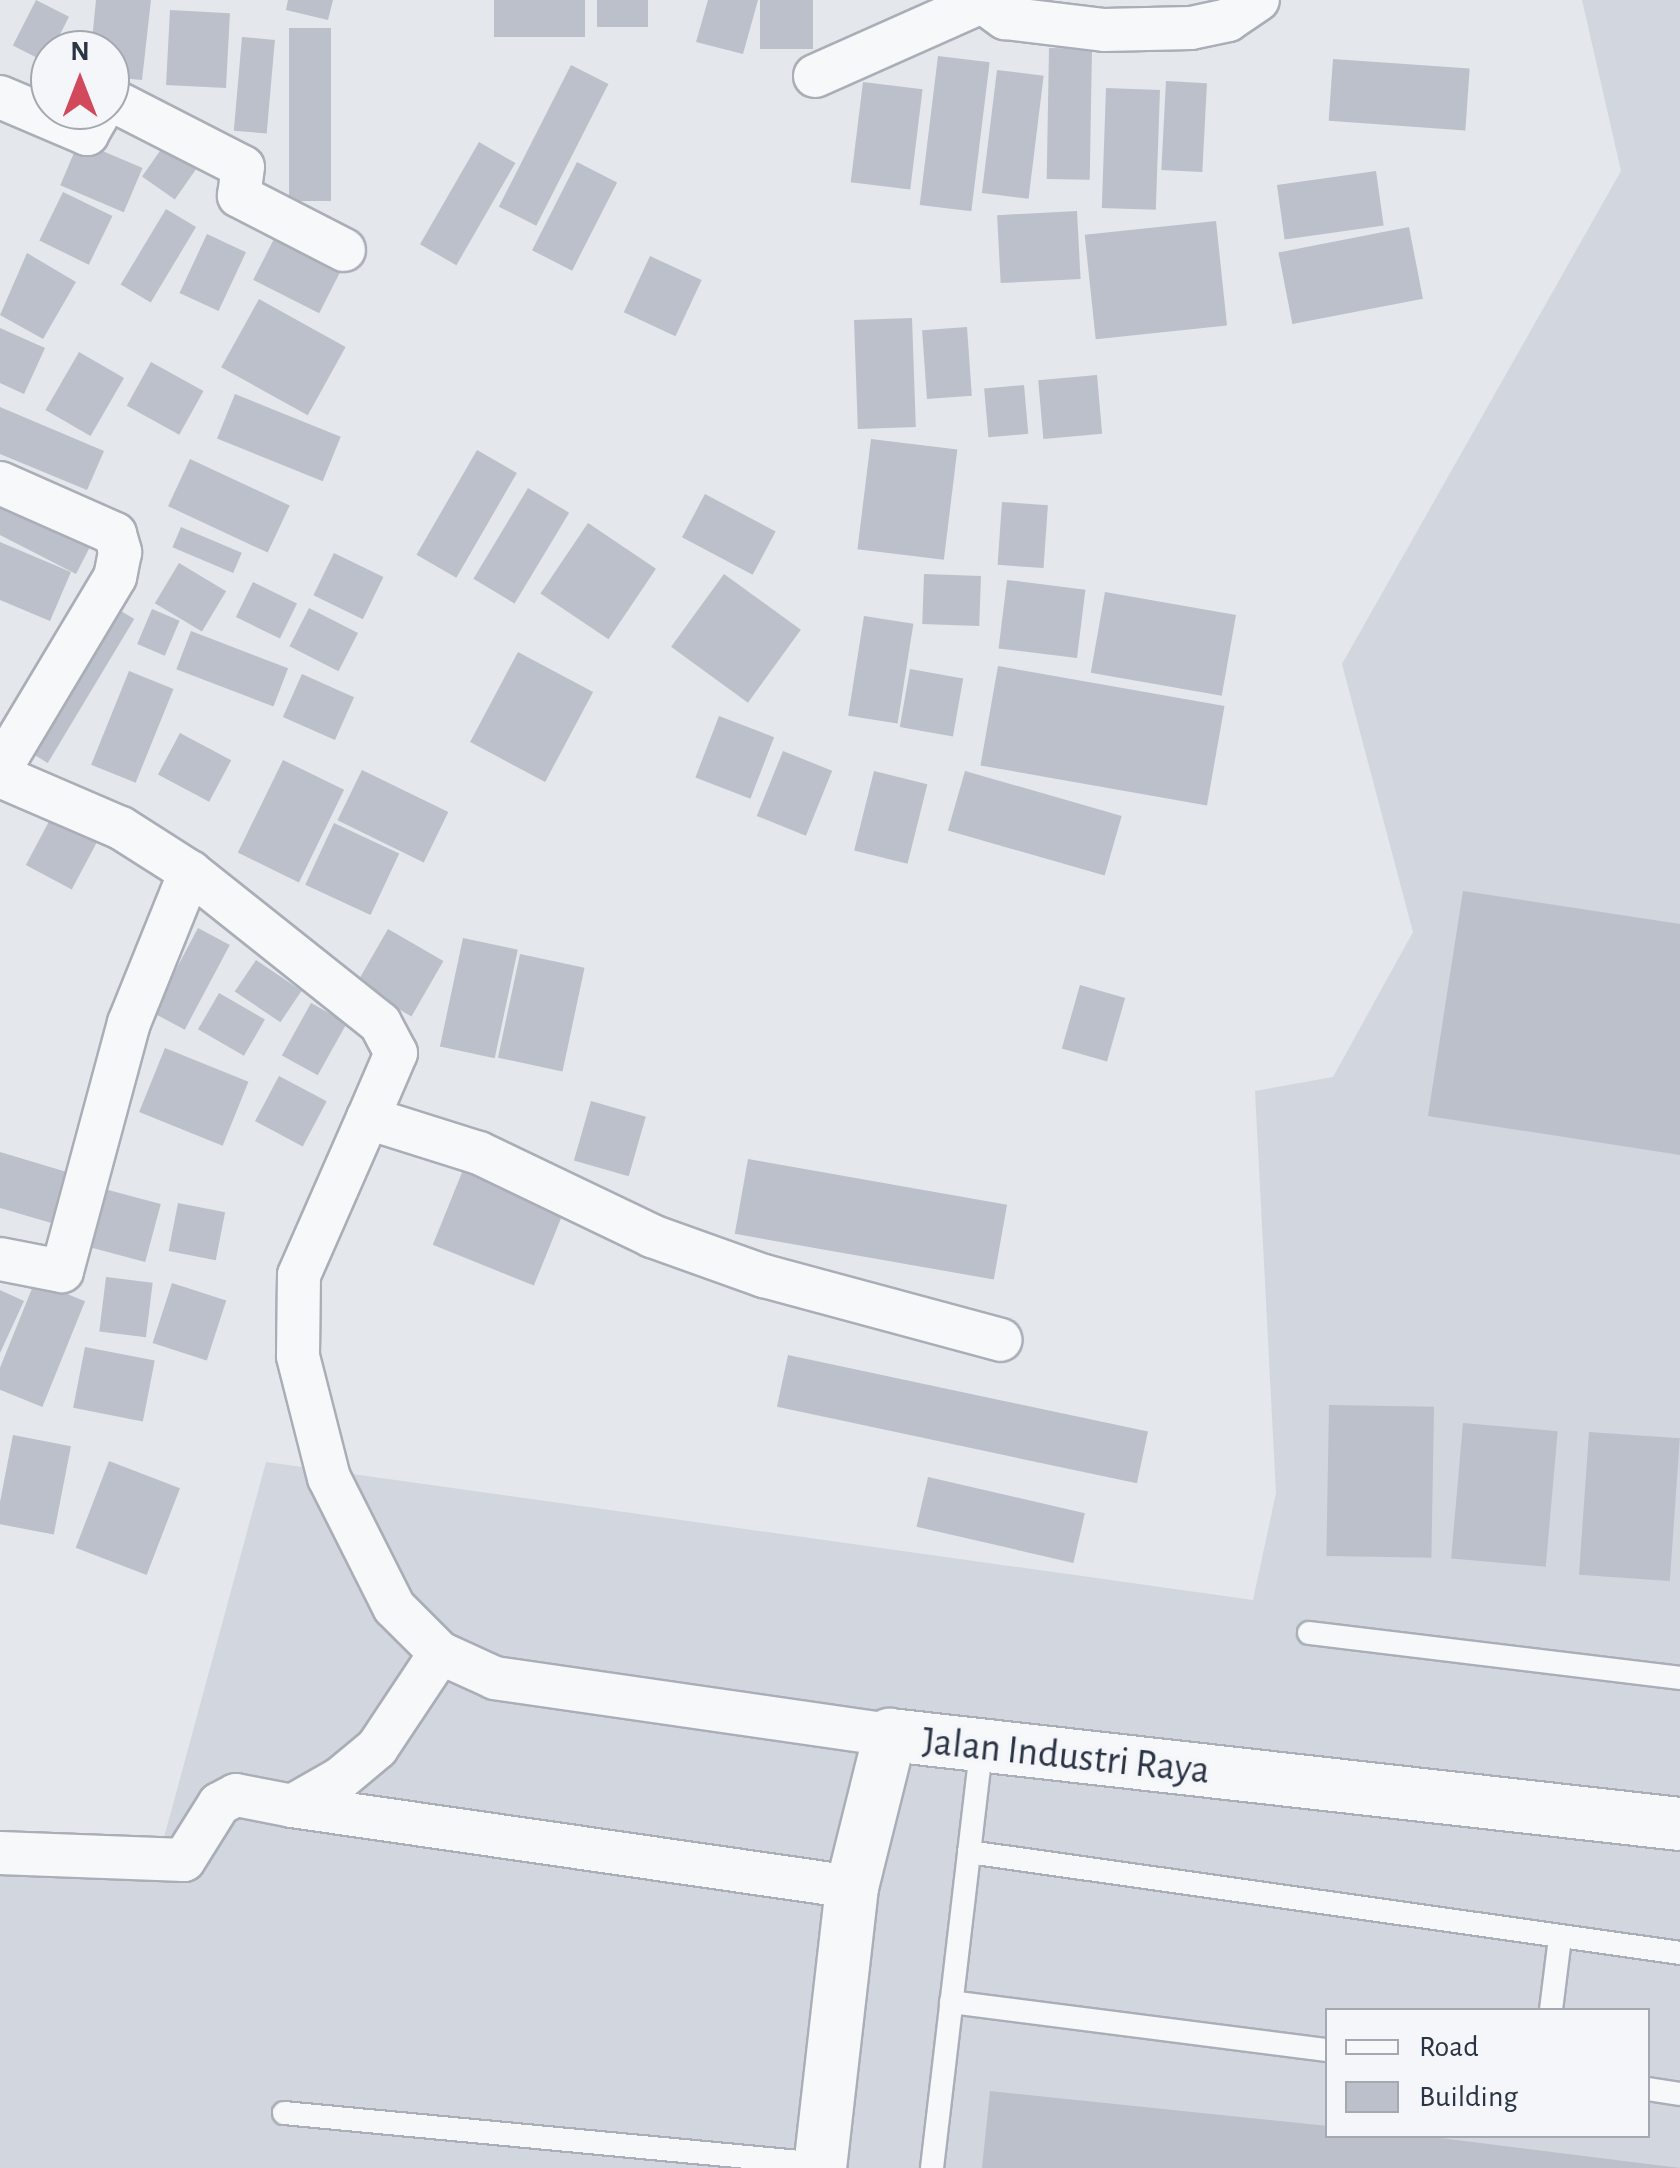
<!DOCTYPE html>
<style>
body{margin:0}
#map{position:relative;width:1680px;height:2168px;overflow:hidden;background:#e4e7ec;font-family:"Alegreya Sans",sans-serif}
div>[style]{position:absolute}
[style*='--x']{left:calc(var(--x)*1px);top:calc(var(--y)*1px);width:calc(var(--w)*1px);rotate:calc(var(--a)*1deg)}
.built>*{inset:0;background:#d2d6de}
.building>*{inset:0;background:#bbc0ca;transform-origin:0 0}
.roads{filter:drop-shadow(2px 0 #a9aeb7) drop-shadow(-2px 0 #a9aeb7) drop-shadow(0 2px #a9aeb7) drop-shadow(0 -2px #a9aeb7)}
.service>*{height:22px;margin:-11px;padding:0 11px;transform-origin:11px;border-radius:11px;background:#f7f8fa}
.minor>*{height:42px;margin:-21px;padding:0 21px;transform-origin:21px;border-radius:21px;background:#f7f8fa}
.tertiary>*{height:52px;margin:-26px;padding:0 26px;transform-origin:26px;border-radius:26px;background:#f7f8fa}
span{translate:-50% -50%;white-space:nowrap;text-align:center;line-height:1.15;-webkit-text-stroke:8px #f4f6f9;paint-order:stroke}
.street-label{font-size:40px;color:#2b3445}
.legend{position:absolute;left:1325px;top:2008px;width:325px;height:130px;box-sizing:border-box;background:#f4f6f9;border:2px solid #a4a8b1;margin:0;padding:12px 18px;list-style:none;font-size:30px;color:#2b3445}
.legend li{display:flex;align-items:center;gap:20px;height:50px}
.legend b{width:50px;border:2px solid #a4a8b1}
.north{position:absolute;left:30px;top:30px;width:100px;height:100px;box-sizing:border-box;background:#f4f6f9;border:2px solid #a4a8b1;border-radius:50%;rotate:0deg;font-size:28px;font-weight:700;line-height:40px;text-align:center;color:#2b3445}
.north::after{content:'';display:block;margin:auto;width:35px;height:45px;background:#d1495b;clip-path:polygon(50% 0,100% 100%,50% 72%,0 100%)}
</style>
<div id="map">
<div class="built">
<i style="clip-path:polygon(evenodd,1582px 0,1680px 0,1680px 2168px,0 2168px,0 1854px,159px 1856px,266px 1462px,1253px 1600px,1276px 1493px,1255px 1091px,1333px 1077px,1413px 932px,1342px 664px,1621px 171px,1582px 0,1328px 2010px,1648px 2010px,1648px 2136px,1328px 2136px,1328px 2010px)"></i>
</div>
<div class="building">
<i style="left:36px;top:0;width:37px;height:51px;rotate:27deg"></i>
<i style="clip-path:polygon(96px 0,151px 0,142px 80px,110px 77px,110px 50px,91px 50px)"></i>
<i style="clip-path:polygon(288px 0,333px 0,328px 20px,286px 10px)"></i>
<i style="left:494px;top:0;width:91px;height:37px"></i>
<i style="left:597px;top:0;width:51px;height:27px"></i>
<i style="clip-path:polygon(708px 0,758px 0,743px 54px,696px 42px)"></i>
<i style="left:760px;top:0;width:53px;height:49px"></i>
<i style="left:170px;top:10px;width:60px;height:75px;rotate:3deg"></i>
<i style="left:289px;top:28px;width:42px;height:173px"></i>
<i style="left:242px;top:37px;width:33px;height:94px;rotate:5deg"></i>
<i style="left:1049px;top:48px;width:43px;height:131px;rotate:1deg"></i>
<i style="left:938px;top:56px;width:52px;height:150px;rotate:7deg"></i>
<i style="left:1333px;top:59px;width:137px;height:62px;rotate:4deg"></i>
<i style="left:571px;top:65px;width:42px;height:159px;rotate:27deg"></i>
<i style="left:997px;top:70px;width:47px;height:124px;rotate:7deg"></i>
<i style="left:1166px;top:81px;width:41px;height:89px;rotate:3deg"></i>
<i style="left:863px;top:82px;width:60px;height:101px;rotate:7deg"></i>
<i style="left:1106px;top:88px;width:54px;height:120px;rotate:2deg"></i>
<i style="left:169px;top:138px;width:40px;height:47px;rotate:35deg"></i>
<i style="left:79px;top:141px;width:69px;height:48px;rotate:23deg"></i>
<i style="left:479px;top:142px;width:42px;height:118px;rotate:30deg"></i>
<i style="left:577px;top:162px;width:45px;height:99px;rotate:27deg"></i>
<i style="left:1376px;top:171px;width:55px;height:100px;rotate:82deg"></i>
<i style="left:63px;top:192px;width:55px;height:54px;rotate:26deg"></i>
<i style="left:166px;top:209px;width:35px;height:88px;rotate:31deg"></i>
<i style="left:1077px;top:211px;width:68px;height:80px;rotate:87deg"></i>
<i style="left:1216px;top:221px;width:105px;height:132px;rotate:84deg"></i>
<i style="left:1409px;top:227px;width:73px;height:133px;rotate:79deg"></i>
<i style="left:207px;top:234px;width:43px;height:65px;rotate:25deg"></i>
<i style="left:275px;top:237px;width:74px;height:48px;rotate:27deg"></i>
<i style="clip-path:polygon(27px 253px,76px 282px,43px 339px,0 315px)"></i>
<i style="left:650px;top:256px;width:57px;height:62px;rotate:25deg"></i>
<i style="left:259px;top:299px;width:99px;height:78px;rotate:29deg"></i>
<i style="left:912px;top:318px;width:109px;height:58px;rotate:88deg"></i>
<i style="left:967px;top:327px;width:69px;height:45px;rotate:86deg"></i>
<i style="clip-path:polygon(0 328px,45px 348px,24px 394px,0 383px)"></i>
<i style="left:79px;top:352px;width:52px;height:67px;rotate:30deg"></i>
<i style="left:151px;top:362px;width:60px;height:50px;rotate:29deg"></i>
<i style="left:1097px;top:375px;width:59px;height:59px;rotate:85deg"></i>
<i style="left:1024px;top:385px;width:49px;height:40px;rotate:85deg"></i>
<i style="left:235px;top:394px;width:114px;height:48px;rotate:22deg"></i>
<i style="clip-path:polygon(0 407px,104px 451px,87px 490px,0 454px)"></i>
<i style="left:871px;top:439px;width:87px;height:111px;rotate:7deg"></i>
<i style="left:477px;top:450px;width:46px;height:121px;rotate:30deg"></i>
<i style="left:190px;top:459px;width:110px;height:52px;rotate:25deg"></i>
<i style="left:528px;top:488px;width:48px;height:106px;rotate:31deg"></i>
<i style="clip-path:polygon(0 491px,94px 539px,76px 574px,0 535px)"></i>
<i style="left:705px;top:494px;width:80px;height:49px;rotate:28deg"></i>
<i style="left:1002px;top:502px;width:46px;height:63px;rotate:4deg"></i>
<i style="left:588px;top:523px;width:82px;height:85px;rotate:34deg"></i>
<i style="left:181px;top:527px;width:66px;height:22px;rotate:23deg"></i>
<i style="clip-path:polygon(0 542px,71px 572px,50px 621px,0 600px)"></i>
<i style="left:334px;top:553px;width:55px;height:47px;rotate:26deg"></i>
<i style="left:179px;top:563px;width:55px;height:47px;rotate:31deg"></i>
<i style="left:724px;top:574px;width:95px;height:90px;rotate:36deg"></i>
<i style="left:924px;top:574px;width:57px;height:50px;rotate:2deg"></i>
<i style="left:1007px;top:580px;width:79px;height:69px;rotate:7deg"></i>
<i style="left:253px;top:582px;width:49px;height:39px;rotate:26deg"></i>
<i style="left:1105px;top:592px;width:133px;height:82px;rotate:10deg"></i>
<i style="left:106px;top:602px;width:33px;height:168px;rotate:31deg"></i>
<i style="left:309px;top:608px;width:55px;height:43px;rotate:27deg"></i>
<i style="left:152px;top:609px;width:30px;height:38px;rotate:23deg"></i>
<i style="left:864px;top:616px;width:50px;height:101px;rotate:9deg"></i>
<i style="left:191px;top:631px;width:104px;height:41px;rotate:21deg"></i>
<i style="left:518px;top:652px;width:85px;height:102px;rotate:28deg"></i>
<i style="left:998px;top:666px;width:230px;height:101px;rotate:10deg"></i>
<i style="left:910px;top:669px;width:54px;height:59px;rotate:10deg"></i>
<i style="left:129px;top:671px;width:48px;height:101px;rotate:22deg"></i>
<i style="left:302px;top:674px;width:57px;height:47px;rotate:24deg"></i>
<i style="left:719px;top:716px;width:59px;height:66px;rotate:21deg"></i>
<i style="left:180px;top:733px;width:58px;height:47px;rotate:28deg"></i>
<i style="left:783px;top:751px;width:53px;height:70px;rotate:22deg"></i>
<i style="left:283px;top:760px;width:68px;height:103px;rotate:26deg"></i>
<i style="left:362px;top:770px;width:96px;height:56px;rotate:26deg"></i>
<i style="left:874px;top:771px;width:55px;height:82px;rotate:14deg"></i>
<i style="left:965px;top:771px;width:163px;height:62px;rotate:16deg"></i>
<i style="left:54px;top:812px;width:52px;height:60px;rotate:28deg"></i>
<i style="left:334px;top:823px;width:72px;height:68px;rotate:25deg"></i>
<i style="clip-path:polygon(1463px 891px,1680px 924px,1680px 1155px,1428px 1116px)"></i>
<i style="left:198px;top:928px;width:36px;height:96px;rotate:28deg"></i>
<i style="left:388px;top:929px;width:64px;height:64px;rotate:30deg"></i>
<i style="left:463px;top:938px;width:56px;height:111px;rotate:12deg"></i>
<i style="left:520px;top:954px;width:66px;height:106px;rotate:12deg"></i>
<i style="left:256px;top:960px;width:55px;height:38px;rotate:34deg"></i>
<i style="left:1080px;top:985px;width:47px;height:66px;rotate:16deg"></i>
<i style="left:219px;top:993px;width:53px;height:42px;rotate:30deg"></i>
<i style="left:311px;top:1003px;width:41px;height:60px;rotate:29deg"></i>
<i style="left:165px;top:1048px;width:90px;height:69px;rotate:22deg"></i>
<i style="left:279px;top:1076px;width:54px;height:51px;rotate:28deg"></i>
<i style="left:591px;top:1101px;width:57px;height:62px;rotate:16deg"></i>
<i style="clip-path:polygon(0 1152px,70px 1173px,55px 1224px,0 1208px)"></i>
<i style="left:748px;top:1159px;width:263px;height:76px;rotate:10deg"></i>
<i style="left:465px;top:1165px;width:109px;height:86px;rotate:22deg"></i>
<i style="left:97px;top:1187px;width:66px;height:60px;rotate:15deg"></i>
<i style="left:178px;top:1203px;width:48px;height:49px;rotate:11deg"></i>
<i style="left:106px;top:1277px;width:47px;height:55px;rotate:7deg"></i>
<i style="left:35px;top:1281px;width:54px;height:114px;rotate:22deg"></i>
<i style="left:172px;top:1283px;width:57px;height:63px;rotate:18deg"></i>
<i style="clip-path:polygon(0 1290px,24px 1301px,0 1353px)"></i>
<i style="left:85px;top:1347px;width:71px;height:62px;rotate:11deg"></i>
<i style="left:788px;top:1355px;width:368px;height:53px;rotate:12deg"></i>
<i style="left:1329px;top:1405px;width:105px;height:151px;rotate:1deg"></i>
<i style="left:1463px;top:1423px;width:95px;height:136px;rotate:5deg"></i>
<i style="left:1589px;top:1432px;width:91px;height:143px;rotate:4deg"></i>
<i style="left:13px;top:1435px;width:59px;height:90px;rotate:11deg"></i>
<i style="left:109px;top:1461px;width:76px;height:93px;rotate:21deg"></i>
<i style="left:928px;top:1477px;width:161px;height:51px;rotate:13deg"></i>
<i style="clip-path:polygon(990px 2091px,1328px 2126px,1328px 2136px,1425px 2136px,1680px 2168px,982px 2168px)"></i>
</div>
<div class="roads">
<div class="service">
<i style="--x:1309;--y:1633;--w:374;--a:6.9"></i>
<i style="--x:969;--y:1852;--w:718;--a:8.08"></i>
<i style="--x:951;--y:2002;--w:380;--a:7.3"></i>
<i style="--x:1551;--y:2010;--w:73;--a:-82.9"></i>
<i style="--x:1648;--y:2089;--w:32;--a:9"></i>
<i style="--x:284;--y:2113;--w:539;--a:5.43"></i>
<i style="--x:932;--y:2168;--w:423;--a:-83.3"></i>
</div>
<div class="minor">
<i style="--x:980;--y:0;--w:31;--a:36"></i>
<i style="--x:1005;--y:18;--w:100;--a:6.9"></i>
<i style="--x:1104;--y:30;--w:87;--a:-1.3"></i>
<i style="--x:1191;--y:28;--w:38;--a:-12"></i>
<i style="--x:1228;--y:20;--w:36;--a:-34"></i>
<i style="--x:815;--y:76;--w:182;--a:-24"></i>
<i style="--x:0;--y:97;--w:95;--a:23"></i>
<i style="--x:87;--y:134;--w:28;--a:-60"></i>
<i style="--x:110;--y:99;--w:149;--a:27.1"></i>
<i style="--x:243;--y:167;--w:29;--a:98"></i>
<i style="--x:239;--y:196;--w:118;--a:27.2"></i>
<i style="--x:0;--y:483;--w:126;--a:23.9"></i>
<i style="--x:115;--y:534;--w:19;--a:74"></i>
<i style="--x:120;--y:552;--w:25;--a:101"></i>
<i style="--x:115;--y:577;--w:224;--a:120.9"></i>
<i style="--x:0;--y:776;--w:132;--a:23.3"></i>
<i style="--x:121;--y:828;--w:82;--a:32.5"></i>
<i style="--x:190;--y:872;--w:243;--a:38.5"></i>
<i style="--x:380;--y:1023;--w:34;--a:62"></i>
<i style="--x:396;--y:1053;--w:71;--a:113.3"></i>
<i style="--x:0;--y:1259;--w:63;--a:11"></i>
<i style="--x:62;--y:1271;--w:257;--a:-74.9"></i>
<i style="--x:129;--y:1023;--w:163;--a:-68"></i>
<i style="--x:890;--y:1735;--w:399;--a:-171.8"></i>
<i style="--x:495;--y:1678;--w:60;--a:-155.6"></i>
<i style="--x:440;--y:1653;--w:65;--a:-135"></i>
<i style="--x:394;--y:1607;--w:144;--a:-116.7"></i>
<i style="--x:329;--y:1478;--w:126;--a:-104.3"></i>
<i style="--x:298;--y:1356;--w:81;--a:-89.3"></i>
<i style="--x:299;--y:1275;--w:171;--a:-66.3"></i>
<i style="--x:368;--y:1118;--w:116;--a:17.5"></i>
<i style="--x:479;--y:1153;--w:192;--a:25.6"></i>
<i style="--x:652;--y:1236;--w:119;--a:19.7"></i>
<i style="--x:764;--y:1276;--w:245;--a:15.1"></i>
<i style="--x:292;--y:1806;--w:566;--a:8.23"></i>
<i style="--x:0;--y:1853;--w:184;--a:2.2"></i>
<i style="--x:184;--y:1860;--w:66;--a:-58"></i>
<i style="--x:219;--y:1804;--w:19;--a:-28"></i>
<i style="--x:236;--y:1795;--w:57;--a:11.1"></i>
<i style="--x:292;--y:1806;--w:56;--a:-29.7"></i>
<i style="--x:341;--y:1778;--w:47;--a:-39.8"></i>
<i style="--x:377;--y:1748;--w:114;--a:-56.4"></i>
</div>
<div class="tertiary">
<i style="--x:820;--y:2168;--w:283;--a:-83.5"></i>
<i style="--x:852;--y:1887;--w:157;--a:-76"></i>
<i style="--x:890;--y:1735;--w:795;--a:6.43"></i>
</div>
</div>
<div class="street-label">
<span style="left:1066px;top:1756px;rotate:6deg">Jalan Industri Raya</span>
</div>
<ul class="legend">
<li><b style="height:12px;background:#f7f8fa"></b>Road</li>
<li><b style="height:28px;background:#bbc0ca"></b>Building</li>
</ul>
<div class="north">N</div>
</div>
